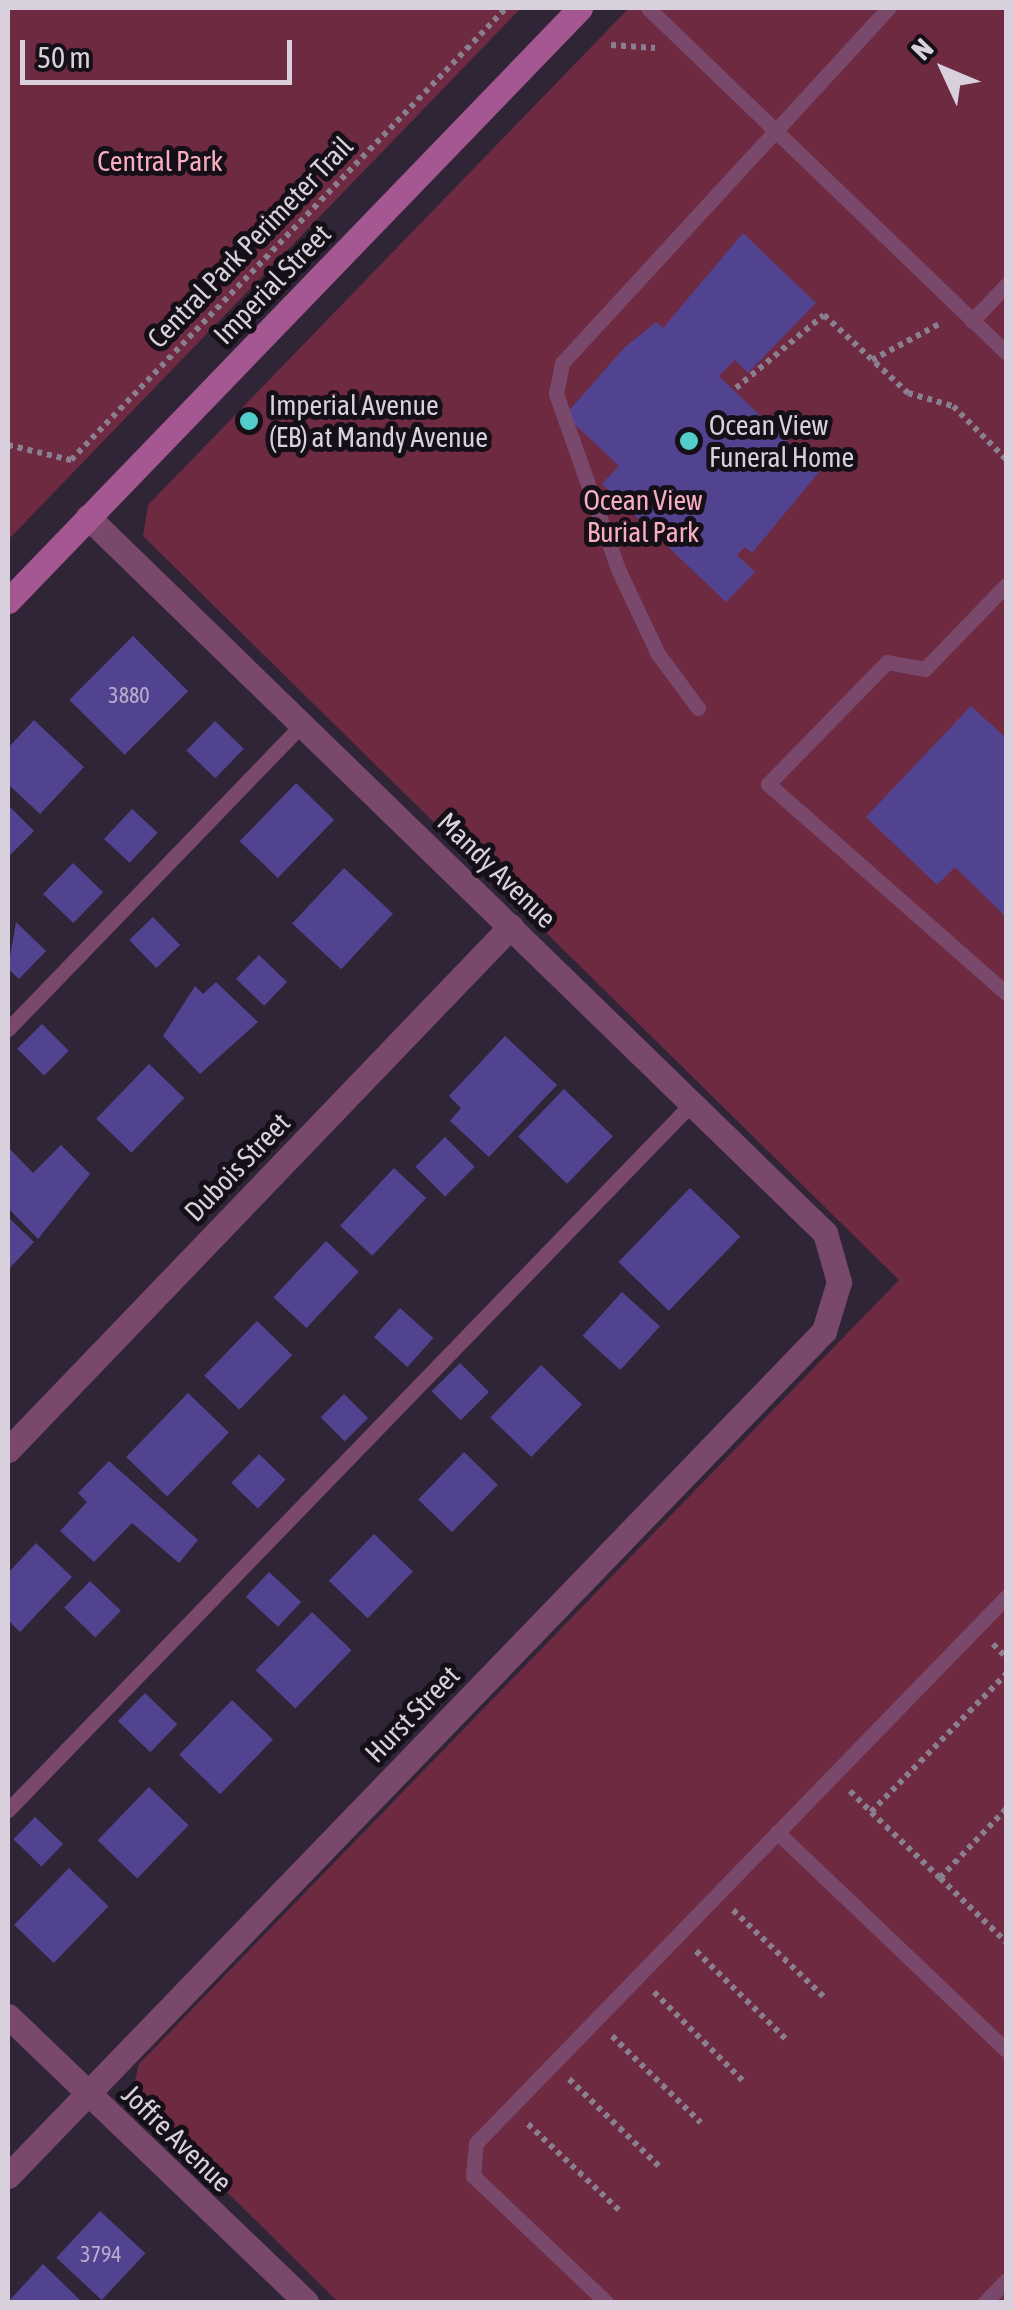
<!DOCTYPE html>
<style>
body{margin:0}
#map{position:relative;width:1014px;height:2310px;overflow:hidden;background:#302437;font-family:"Asap Condensed",sans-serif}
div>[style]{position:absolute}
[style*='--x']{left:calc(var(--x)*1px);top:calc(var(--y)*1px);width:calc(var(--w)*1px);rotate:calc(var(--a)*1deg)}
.green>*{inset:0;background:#6d2a40}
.building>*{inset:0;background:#524390;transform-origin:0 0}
.path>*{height:6px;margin-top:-3px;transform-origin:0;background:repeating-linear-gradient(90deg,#897f8f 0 5px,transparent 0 10px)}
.service>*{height:15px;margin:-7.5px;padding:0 7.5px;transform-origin:7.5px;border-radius:7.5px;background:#79486b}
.minor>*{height:25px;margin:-12.5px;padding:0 12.5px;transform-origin:12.5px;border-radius:12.5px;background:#79486b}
.secondary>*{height:25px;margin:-12.5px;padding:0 12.5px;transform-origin:12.5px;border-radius:12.5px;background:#a45790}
.dots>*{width:28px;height:28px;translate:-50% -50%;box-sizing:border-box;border:5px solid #151018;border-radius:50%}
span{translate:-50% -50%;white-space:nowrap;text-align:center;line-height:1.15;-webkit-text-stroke:10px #151018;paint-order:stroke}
.number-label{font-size:22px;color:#b6adca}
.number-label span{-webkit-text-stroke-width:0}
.park-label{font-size:28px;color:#f9adc1}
.street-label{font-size:28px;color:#d8d0dd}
.poi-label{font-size:28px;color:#d8d0dd}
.left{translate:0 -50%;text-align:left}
.frame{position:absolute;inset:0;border:10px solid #d8d0dd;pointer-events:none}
.north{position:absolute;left:894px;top:20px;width:100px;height:100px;-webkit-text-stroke:8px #151018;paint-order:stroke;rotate:314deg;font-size:28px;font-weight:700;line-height:40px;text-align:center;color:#d8d0dd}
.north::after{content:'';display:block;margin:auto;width:35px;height:45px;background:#d8d0dd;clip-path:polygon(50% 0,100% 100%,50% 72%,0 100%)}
.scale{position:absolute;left:20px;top:40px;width:272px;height:45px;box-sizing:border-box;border:5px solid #d8d0dd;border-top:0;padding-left:12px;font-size:30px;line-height:35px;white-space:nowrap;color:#d8d0dd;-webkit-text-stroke:8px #151018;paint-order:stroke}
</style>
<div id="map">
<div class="green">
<i style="clip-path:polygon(8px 8px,521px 8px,8px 540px)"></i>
<i style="clip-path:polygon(629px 8px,1006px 8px,1006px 2302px,338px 2302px,131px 2097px,139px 2064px,899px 1280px,143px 536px,148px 505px)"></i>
</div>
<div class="building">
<i style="clip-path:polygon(743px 233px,816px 303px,748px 373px,735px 360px,719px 376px,819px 472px,752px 553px,745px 547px,737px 555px,755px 572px,726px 602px,602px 484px,619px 466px,565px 415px,624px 348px,656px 322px,663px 328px)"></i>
<i style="left:133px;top:636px;width:78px;height:90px;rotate:45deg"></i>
<i style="clip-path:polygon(971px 706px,1006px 738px,1006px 917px,955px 867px,937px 885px,866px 817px)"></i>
<i style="clip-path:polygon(34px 720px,84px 767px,40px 814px,8px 784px,8px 748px)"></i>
<i style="left:215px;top:721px;width:40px;height:41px;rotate:44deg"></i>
<i style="left:296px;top:783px;width:53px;height:81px;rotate:44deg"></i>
<i style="clip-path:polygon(8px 805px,34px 831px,10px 855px,8px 852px)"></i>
<i style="left:132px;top:809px;width:35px;height:41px;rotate:43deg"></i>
<i style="left:73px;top:863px;width:42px;height:43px;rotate:44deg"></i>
<i style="left:344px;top:868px;width:67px;height:76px;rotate:43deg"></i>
<i style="left:153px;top:917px;width:39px;height:33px;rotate:46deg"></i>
<i style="clip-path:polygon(16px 922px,46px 951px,19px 979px,8px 969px)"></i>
<i style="left:259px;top:955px;width:39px;height:33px;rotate:44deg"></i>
<i style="clip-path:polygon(216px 982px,258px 1022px,200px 1074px,163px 1036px,195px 986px,203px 994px)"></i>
<i style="left:42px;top:1024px;width:38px;height:35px;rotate:45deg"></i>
<i style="clip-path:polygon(505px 1036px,557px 1085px,489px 1157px,450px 1121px,461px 1108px,449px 1096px)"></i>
<i style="left:149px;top:1064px;width:49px;height:76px;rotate:44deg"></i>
<i style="left:564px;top:1089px;width:68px;height:66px;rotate:44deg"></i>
<i style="left:445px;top:1137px;width:42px;height:42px;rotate:45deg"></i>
<i style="clip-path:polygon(61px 1145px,90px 1174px,38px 1239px,8px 1208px,8px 1147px,33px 1173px)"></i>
<i style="left:394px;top:1168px;width:44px;height:79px;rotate:43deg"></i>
<i style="left:690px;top:1188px;width:70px;height:103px;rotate:44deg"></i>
<i style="clip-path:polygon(8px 1217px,34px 1242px,8px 1270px)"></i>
<i style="left:326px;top:1241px;width:45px;height:77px;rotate:43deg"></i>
<i style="left:622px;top:1292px;width:51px;height:59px;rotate:42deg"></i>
<i style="left:400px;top:1308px;width:45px;height:39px;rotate:42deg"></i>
<i style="left:257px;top:1321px;width:49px;height:76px;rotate:44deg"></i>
<i style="left:460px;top:1363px;width:41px;height:40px;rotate:45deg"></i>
<i style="left:541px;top:1365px;width:57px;height:73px;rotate:44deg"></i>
<i style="left:188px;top:1393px;width:57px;height:89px;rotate:44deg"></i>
<i style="left:344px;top:1394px;width:34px;height:33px;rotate:45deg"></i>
<i style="left:464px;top:1452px;width:47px;height:66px;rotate:44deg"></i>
<i style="left:259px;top:1454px;width:37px;height:40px;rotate:44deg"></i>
<i style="clip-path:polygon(109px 1461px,198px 1540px,179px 1563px,132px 1523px,94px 1562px,60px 1531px,87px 1502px,78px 1493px)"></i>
<i style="left:374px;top:1534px;width:54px;height:65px;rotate:44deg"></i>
<i style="clip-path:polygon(36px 1543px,72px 1577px,20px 1632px,8px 1620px,8px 1573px)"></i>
<i style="left:269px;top:1572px;width:44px;height:34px;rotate:43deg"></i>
<i style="left:90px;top:1581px;width:43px;height:37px;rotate:44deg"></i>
<i style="left:312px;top:1612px;width:55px;height:81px;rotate:44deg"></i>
<i style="left:145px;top:1693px;width:45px;height:39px;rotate:44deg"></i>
<i style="left:232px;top:1700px;width:57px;height:76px;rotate:44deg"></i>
<i style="left:149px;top:1787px;width:55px;height:74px;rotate:44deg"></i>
<i style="left:35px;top:1817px;width:39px;height:31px;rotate:44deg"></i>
<i style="left:69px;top:1868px;width:55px;height:79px;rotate:44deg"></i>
<i style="left:100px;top:2211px;width:62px;height:64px;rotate:43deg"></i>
<i style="clip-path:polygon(43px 2264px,82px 2302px,8px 2302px)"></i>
</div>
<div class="path">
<i style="--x:611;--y:45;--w:44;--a:3.9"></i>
<i style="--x:872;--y:360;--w:78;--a:-28.2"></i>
<i style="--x:736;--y:388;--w:114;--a:-39.7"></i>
<i style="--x:824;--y:315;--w:115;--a:42.9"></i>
<i style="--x:908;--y:393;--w:47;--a:16.1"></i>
<i style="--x:953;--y:406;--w:75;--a:45"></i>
<i style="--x:8;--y:445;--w:65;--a:13.4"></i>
<i style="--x:71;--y:460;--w:627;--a:-46.1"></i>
<i style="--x:993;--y:1644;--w:18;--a:45"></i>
<i style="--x:850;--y:1791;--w:30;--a:45"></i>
<i style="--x:1006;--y:1809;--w:95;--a:133.7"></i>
<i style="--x:940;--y:1878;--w:92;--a:44.1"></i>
<i style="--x:940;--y:1878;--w:95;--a:-136.3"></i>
<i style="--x:871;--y:1812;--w:193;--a:-45.6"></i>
<i style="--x:733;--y:1910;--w:129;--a:43.7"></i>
<i style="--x:696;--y:1951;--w:129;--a:44.4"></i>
<i style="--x:654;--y:1992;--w:129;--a:45"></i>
<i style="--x:612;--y:2036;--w:124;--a:44.3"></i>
<i style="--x:569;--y:2079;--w:129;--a:44.1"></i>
<i style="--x:528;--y:2124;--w:129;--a:43.4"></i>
</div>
<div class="service">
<i style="--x:648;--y:8;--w:496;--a:43.9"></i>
<i style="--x:972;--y:321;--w:50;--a:-46.6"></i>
<i style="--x:1006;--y:585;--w:117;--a:134"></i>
<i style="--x:925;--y:669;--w:39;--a:-170"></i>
<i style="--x:887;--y:662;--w:170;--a:134.3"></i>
<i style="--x:768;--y:784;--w:317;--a:41.3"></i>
<i style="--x:698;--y:708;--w:67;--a:-126.5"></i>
<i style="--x:658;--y:654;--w:94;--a:-115.2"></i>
<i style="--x:618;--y:569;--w:186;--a:-109.5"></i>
<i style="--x:556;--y:394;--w:32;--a:-79"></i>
<i style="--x:562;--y:363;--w:482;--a:-47.4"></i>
<i style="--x:8;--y:1029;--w:425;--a:-46"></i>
<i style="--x:8;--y:1810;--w:987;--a:-45.94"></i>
<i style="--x:777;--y:1832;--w:316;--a:43.6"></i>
<i style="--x:606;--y:2302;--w:183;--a:-136.5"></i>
<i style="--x:473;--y:2176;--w:33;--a:-85"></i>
<i style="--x:476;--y:2143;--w:761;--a:-45.85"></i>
<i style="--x:985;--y:2302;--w:30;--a:-46"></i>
</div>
<div class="minor">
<i style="--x:8;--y:1450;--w:726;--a:-46.17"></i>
<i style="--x:8;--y:2016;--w:413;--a:43.8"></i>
<i style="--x:8;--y:2176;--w:1175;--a:-46"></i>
<i style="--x:824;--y:1331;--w:51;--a:-73"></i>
<i style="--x:839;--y:1282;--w:51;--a:-105.9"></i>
<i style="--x:825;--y:1233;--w:1028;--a:-135.83"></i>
</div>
<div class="secondary">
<i style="--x:8;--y:601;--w:824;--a:-46.03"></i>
</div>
<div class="dots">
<i style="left:249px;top:421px;background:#53cdc9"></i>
<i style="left:689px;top:441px;background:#53cdc9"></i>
</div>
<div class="number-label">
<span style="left:129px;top:696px">3880</span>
<span style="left:101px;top:2255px">3794</span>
</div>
<div class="park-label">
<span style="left:160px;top:161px">Central Park</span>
<span style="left:643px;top:516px">Ocean View<br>Burial Park</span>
</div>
<div class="street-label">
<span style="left:250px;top:242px;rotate:-46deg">Central Park Perimeter Trail</span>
<span style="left:272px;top:284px;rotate:-46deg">Imperial Street</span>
<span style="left:497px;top:870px;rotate:44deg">Mandy Avenue</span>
<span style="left:237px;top:1167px;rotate:-46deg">Dubois Street</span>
<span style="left:412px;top:1714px;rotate:-46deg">Hurst Street</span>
<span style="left:177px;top:2138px;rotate:44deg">Joffre Avenue</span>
</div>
<div class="poi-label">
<span class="left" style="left:269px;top:421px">Imperial Avenue<br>(EB) at Mandy Avenue</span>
<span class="left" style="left:709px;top:441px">Ocean View<br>Funeral Home</span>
</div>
<div class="frame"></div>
<div class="north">N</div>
<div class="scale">50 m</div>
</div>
